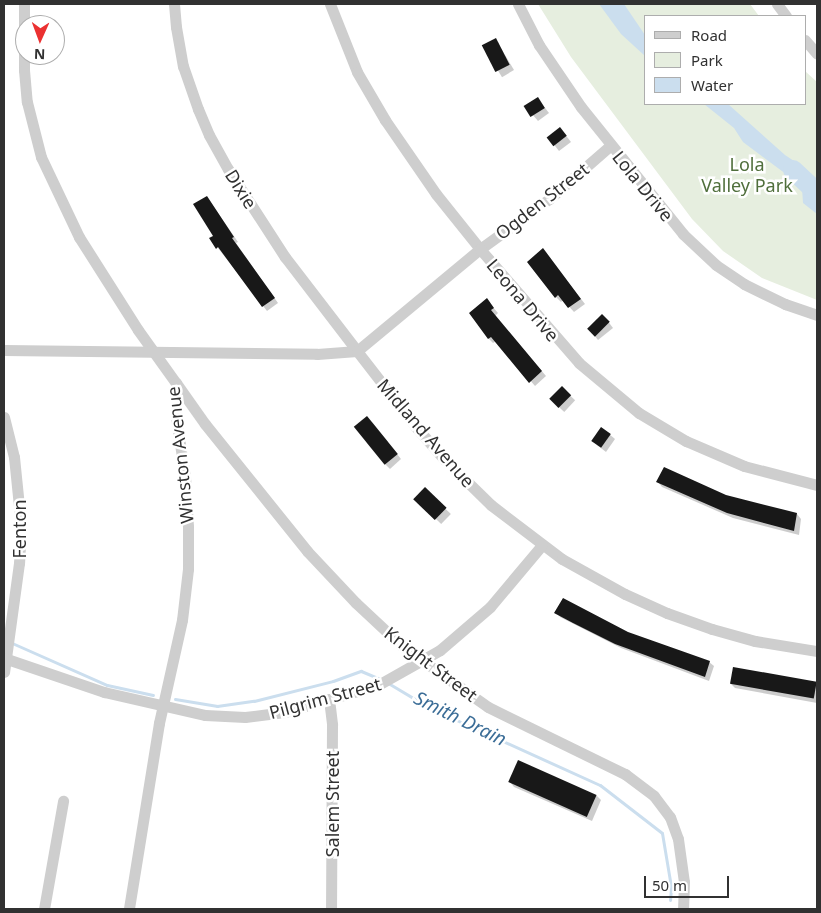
<!DOCTYPE html>
<style>
body{margin:0}
#map{position:relative;width:821px;height:913px;overflow:hidden;background:#fff;font-family:"Noto Sans",sans-serif}
div>[style]{position:absolute}
[style*='--x']{left:calc(var(--x)*1px);top:calc(var(--y)*1px);width:calc(var(--w)*1px);rotate:calc(var(--a)*1deg)}
.green>*{inset:0;background:#e6eedf}
.water>*{inset:0;background:#cbdeee}
.shadow>*{inset:0;background:#0003;transform-origin:0 0}
.stream>*{height:3px;margin:-1.5px;padding:0 1.5px;transform-origin:1.5px;border-radius:1.5px;background:#cbdeee}
.river>*{height:20px;margin:-10px;padding:0 10px;transform-origin:10px;border-radius:10px;background:#cbdeee}
.building>*{inset:0;background:#181818;transform-origin:0 0}
.minor>*{height:11px;margin:-5.5px;padding:0 5.5px;transform-origin:5.5px;border-radius:5.5px;background:#cecece}
span{translate:-50% -50%;white-space:nowrap;text-align:center;line-height:1.15;-webkit-text-stroke:5px #fff;paint-order:stroke}
.park-label{font-size:18px;color:#506f3c}
.street-label{font-size:18px;color:#313131}
.water-label{font-size:19px;color:#3b6d97;font-style:italic}
.frame{position:absolute;inset:0;border:5px solid #313131;pointer-events:none}
.legend{position:absolute;left:644px;top:15px;width:162px;height:90px;box-sizing:border-box;background:#fff;border:1px solid #adadad;margin:0;padding:6px 9px;list-style:none;font-size:15px;color:#313131}
.legend li{display:flex;align-items:center;gap:10px;height:25px}
.legend b{width:25px;border:1px solid #adadad}
.north{position:absolute;left:15px;top:15px;width:50px;height:50px;box-sizing:border-box;background:#fff;border:1px solid #adadad;border-radius:50%;rotate:182deg;font-size:14px;font-weight:700;line-height:20px;text-align:center;color:#313131}
.north::after{content:'';display:block;margin:auto;width:18px;height:22px;background:#eb3131;clip-path:polygon(50% 0,100% 100%,50% 72%,0 100%)}
.scale{position:absolute;left:644px;top:876px;width:85px;height:22px;box-sizing:border-box;border:2px solid #313131;border-top:0;padding-left:6px;font-size:15px;line-height:18px;white-space:nowrap;color:#313131;-webkit-text-stroke:4px #fff;paint-order:stroke}
</style>
<div id="map">
<div class="green">
<i style="clip-path:polygon(538px 4px,750px 4px,759px 16px,645px 16px,645px 104px,805px 104px,805px 71px,817px 82px,817px 300px,762px 278px,723px 251px,692px 219px,571px 57px)"></i>
</div>
<div class="water">
<i style="clip-path:polygon(599px 4px,624px 4px,645px 35px,645px 56px,621px 34px)"></i>
<i style="clip-path:polygon(704px 104px,728px 104px,785px 155px,806px 169px,811px 175px,814px 193px,817px 197px,817px 214px,803px 203px,802px 188px,794px 180px,743px 142px,734px 128px)"></i>
</div>
<div class="shadow">
<i style="left:496px;top:40px;width:35px;height:14px;rotate:59deg"></i>
<i style="clip-path:polygon(542px 104px,549px 113px,538px 121px,526px 107px)"></i>
<i style="clip-path:polygon(564px 133px,571px 142px,559px 151px,548px 137px)"></i>
<i style="clip-path:polygon(207px 197px,238px 242px,236px 243px,278px 303px,267px 311px,211px 239px,215px 236px)"></i>
<i style="clip-path:polygon(543px 250px,585px 304px,574px 312px,563px 300px,561px 302px,556px 297px,528px 262px)"></i>
<i style="clip-path:polygon(491px 305px,498px 313px,495px 316px,546px 376px,535px 386px,496px 341px,493px 343px,489px 339px,470px 313px)"></i>
<i style="clip-path:polygon(607px 320px,613px 328px,598px 340px,594px 335px)"></i>
<i style="left:562px;top:388px;width:18px;height:16px;rotate:43deg"></i>
<i style="clip-path:polygon(372px 422px,401px 459px,390px 469px,385px 464px)"></i>
<i style="clip-path:polygon(602px 428px,615px 439px,606px 452px,597px 445px)"></i>
<i style="clip-path:polygon(658px 482px,725px 496px,797px 514px,801px 519px,799px 535px,733px 518px,662px 487px)"></i>
<i style="left:425px;top:489px;width:36px;height:14px;rotate:44deg"></i>
<i style="clip-path:polygon(556px 612px,628px 633px,709px 662px,714px 666px,709px 681px,621px 648px,560px 617px)"></i>
<i style="clip-path:polygon(734px 668px,817px 683px,817px 703px,735px 688px,730px 683px)"></i>
<i style="clip-path:polygon(510px 782px,597px 796px,601px 800px,592px 821px,514px 787px)"></i>
</div>
<div class="stream">
<i style="--x:12;--y:643;--w:104;--a:23.9"></i>
<i style="--x:107;--y:685;--w:47;--a:12.3"></i>
<i style="--x:388;--y:683;--w:49;--a:30.8"></i>
<i style="--x:430;--y:708;--w:187;--a:24.4"></i>
<i style="--x:600;--y:785;--w:78;--a:37.7"></i>
<i style="--x:662;--y:833;--w:55;--a:80.5"></i>
<i style="--x:671;--y:887;--w:13;--a:94"></i>
<i style="--x:175;--y:699;--w:43;--a:9.5"></i>
<i style="--x:217;--y:706;--w:37;--a:-8"></i>
<i style="--x:254;--y:701;--w:81;--a:-14.2"></i>
<i style="--x:333;--y:681;--w:30;--a:-20"></i>
<i style="--x:361;--y:671;--w:23;--a:23"></i>
</div>
<div class="river">
<i style="--x:793;--y:170;--w:33;--a:43"></i>
</div>
<div class="building">
<i style="left:496px;top:38px;width:30px;height:16px;rotate:63deg"></i>
<i style="left:538px;top:97px;width:13px;height:17px;rotate:58deg"></i>
<i style="left:560px;top:127px;width:11px;height:17px;rotate:52deg"></i>
<i style="clip-path:polygon(207px 196px,234px 237px,232px 238px,275px 298px,262px 307px,218px 247px,216px 249px,209px 238px,213px 236px,193px 204px)"></i>
<i style="clip-path:polygon(543px 248px,581px 299px,568px 308px,558px 295px,555px 298px,527px 262px)"></i>
<i style="clip-path:polygon(487px 298px,494px 308px,491px 310px,542px 371px,529px 383px,491px 337px,488px 339px,469px 313px)"></i>
<i style="left:602px;top:314px;width:11px;height:21px;rotate:45deg"></i>
<i style="left:562px;top:386px;width:13px;height:18px;rotate:45deg"></i>
<i style="left:367px;top:416px;width:49px;height:17px;rotate:51deg"></i>
<i style="left:601px;top:427px;width:12px;height:17px;rotate:35deg"></i>
<i style="clip-path:polygon(664px 467px,726px 495px,797px 513px,794px 531px,727px 513px,656px 482px)"></i>
<i style="left:425px;top:487px;width:30px;height:17px;rotate:44deg"></i>
<i style="clip-path:polygon(563px 598px,628px 632px,710px 661px,705px 677px,615px 644px,573px 623px,554px 613px)"></i>
<i style="left:733px;top:667px;width:85px;height:17px;rotate:10deg"></i>
<i style="left:518px;top:760px;width:86px;height:24px;rotate:24deg"></i>
</div>
<div class="minor">
<i style="--x:24;--y:4;--w:66;--a:90"></i>
<i style="--x:24;--y:70;--w:32;--a:85"></i>
<i style="--x:27;--y:102;--w:57;--a:75.7"></i>
<i style="--x:41;--y:157;--w:89;--a:64.6"></i>
<i style="--x:79;--y:237;--w:110;--a:57.6"></i>
<i style="--x:138;--y:330;--w:65;--a:54.4"></i>
<i style="--x:176;--y:383;--w:35;--a:90"></i>
<i style="--x:176;--y:418;--w:59;--a:81.2"></i>
<i style="--x:185;--y:476;--w:51;--a:86.6"></i>
<i style="--x:188;--y:527;--w:42;--a:90"></i>
<i style="--x:188;--y:569;--w:51;--a:96.7"></i>
<i style="--x:182;--y:620;--w:106;--a:102.6"></i>
<i style="--x:159;--y:723;--w:188;--a:99.2"></i>
<i style="--x:174;--y:4;--w:23;--a:85"></i>
<i style="--x:176;--y:27;--w:40;--a:80"></i>
<i style="--x:183;--y:66;--w:46;--a:70.8"></i>
<i style="--x:198;--y:109;--w:28;--a:67"></i>
<i style="--x:209;--y:135;--w:39;--a:61"></i>
<i style="--x:228;--y:169;--w:105;--a:57.1"></i>
<i style="--x:285;--y:257;--w:118;--a:52.5"></i>
<i style="--x:357;--y:351;--w:160;--a:-39.7"></i>
<i style="--x:480;--y:249;--w:85;--a:-35.9"></i>
<i style="--x:549;--y:199;--w:82;--a:-41.1"></i>
<i style="--x:330;--y:4;--w:73;--a:68.3"></i>
<i style="--x:357;--y:72;--w:56;--a:59.7"></i>
<i style="--x:385;--y:120;--w:90;--a:55.4"></i>
<i style="--x:436;--y:194;--w:70;--a:51.3"></i>
<i style="--x:480;--y:249;--w:151;--a:49"></i>
<i style="--x:579;--y:363;--w:78;--a:39.8"></i>
<i style="--x:639;--y:413;--w:55;--a:30.8"></i>
<i style="--x:686;--y:441;--w:63;--a:23.3"></i>
<i style="--x:744;--y:466;--w:75;--a:14.6"></i>
<i style="--x:518;--y:4;--w:46;--a:62.9"></i>
<i style="--x:539;--y:45;--w:75;--a:55.9"></i>
<i style="--x:581;--y:107;--w:163;--a:51.2"></i>
<i style="--x:683;--y:234;--w:45;--a:43.2"></i>
<i style="--x:716;--y:265;--w:34;--a:34"></i>
<i style="--x:744;--y:284;--w:46;--a:26"></i>
<i style="--x:785;--y:304;--w:34;--a:19"></i>
<i style="--x:777;--y:4;--w:15;--a:53"></i>
<i style="--x:805;--y:40;--w:18;--a:49"></i>
<i style="--x:4;--y:350;--w:313;--a:0.7"></i>
<i style="--x:317;--y:354;--w:40;--a:-4.3"></i>
<i style="--x:357;--y:351;--w:96;--a:52.2"></i>
<i style="--x:416;--y:427;--w:44;--a:48.7"></i>
<i style="--x:445;--y:460;--w:64;--a:44.4"></i>
<i style="--x:491;--y:505;--w:89;--a:37.3"></i>
<i style="--x:562;--y:559;--w:72;--a:29.1"></i>
<i style="--x:625;--y:594;--w:46;--a:24.3"></i>
<i style="--x:667;--y:613;--w:48;--a:19.6"></i>
<i style="--x:712;--y:629;--w:45;--a:15.6"></i>
<i style="--x:755;--y:641;--w:63;--a:9.2"></i>
<i style="--x:176;--y:383;--w:50;--a:54.7"></i>
<i style="--x:205;--y:424;--w:163;--a:51.2"></i>
<i style="--x:307;--y:551;--w:71;--a:46.7"></i>
<i style="--x:356;--y:603;--w:63;--a:43.1"></i>
<i style="--x:402;--y:646;--w:105;--a:35.3"></i>
<i style="--x:488;--y:707;--w:153;--a:26.1"></i>
<i style="--x:625;--y:774;--w:36;--a:37"></i>
<i style="--x:654;--y:796;--w:26;--a:53"></i>
<i style="--x:670;--y:817;--w:23;--a:70"></i>
<i style="--x:678;--y:839;--w:43;--a:82.1"></i>
<i style="--x:684;--y:882;--w:27;--a:92"></i>
<i style="--x:4;--y:417;--w:41;--a:76"></i>
<i style="--x:14;--y:457;--w:69;--a:84.2"></i>
<i style="--x:21;--y:526;--w:37;--a:93"></i>
<i style="--x:19;--y:563;--w:110;--a:97.8"></i>
<i style="--x:4;--y:658;--w:106;--a:18.8"></i>
<i style="--x:104;--y:692;--w:104;--a:12.8"></i>
<i style="--x:205;--y:715;--w:40;--a:2.9"></i>
<i style="--x:245;--y:717;--w:40;--a:-7.1"></i>
<i style="--x:285;--y:712;--w:97;--a:-16.2"></i>
<i style="--x:378;--y:685;--w:71;--a:-29.4"></i>
<i style="--x:440;--y:650;--w:66;--a:-40.7"></i>
<i style="--x:490;--y:607;--w:81;--a:-50"></i>
<i style="--x:329;--y:699;--w:26;--a:83"></i>
<i style="--x:332;--y:725;--w:184;--a:90.3"></i>
<i style="--x:44;--y:909;--w:110;--a:-80"></i>
</div>
<div class="park-label">
<span style="left:747px;top:175px">Lola<br>Valley Park</span>
</div>
<div class="street-label">
<span style="left:643px;top:186px;rotate:51deg">Lola Drive</span>
<span style="left:241px;top:189px;rotate:58deg">Dixie</span>
<span style="left:542px;top:201px;rotate:-38deg">Ogden Street</span>
<span style="left:523px;top:300px;rotate:50deg">Leona Drive</span>
<span style="left:426px;top:433px;rotate:49deg">Midland Avenue</span>
<span style="left:180px;top:455px;rotate:-96deg">Winston Avenue</span>
<span style="left:19px;top:529px;rotate:-90deg">Fenton</span>
<span style="left:431px;top:664px;rotate:37deg">Knight Street</span>
<span style="left:325px;top:698px;rotate:-15deg">Pilgrim Street</span>
<span style="left:332px;top:804px;rotate:-90deg">Salem Street</span>
</div>
<div class="water-label">
<span style="left:460px;top:719px;rotate:26deg">Smith Drain</span>
</div>
<div class="frame"></div>
<ul class="legend">
<li><b style="height:6px;background:#cecece"></b>Road</li>
<li><b style="height:14px;background:#e6eedf"></b>Park</li>
<li><b style="height:14px;background:#cbdeee"></b>Water</li>
</ul>
<div class="north">N</div>
<div class="scale">50 m</div>
</div>
